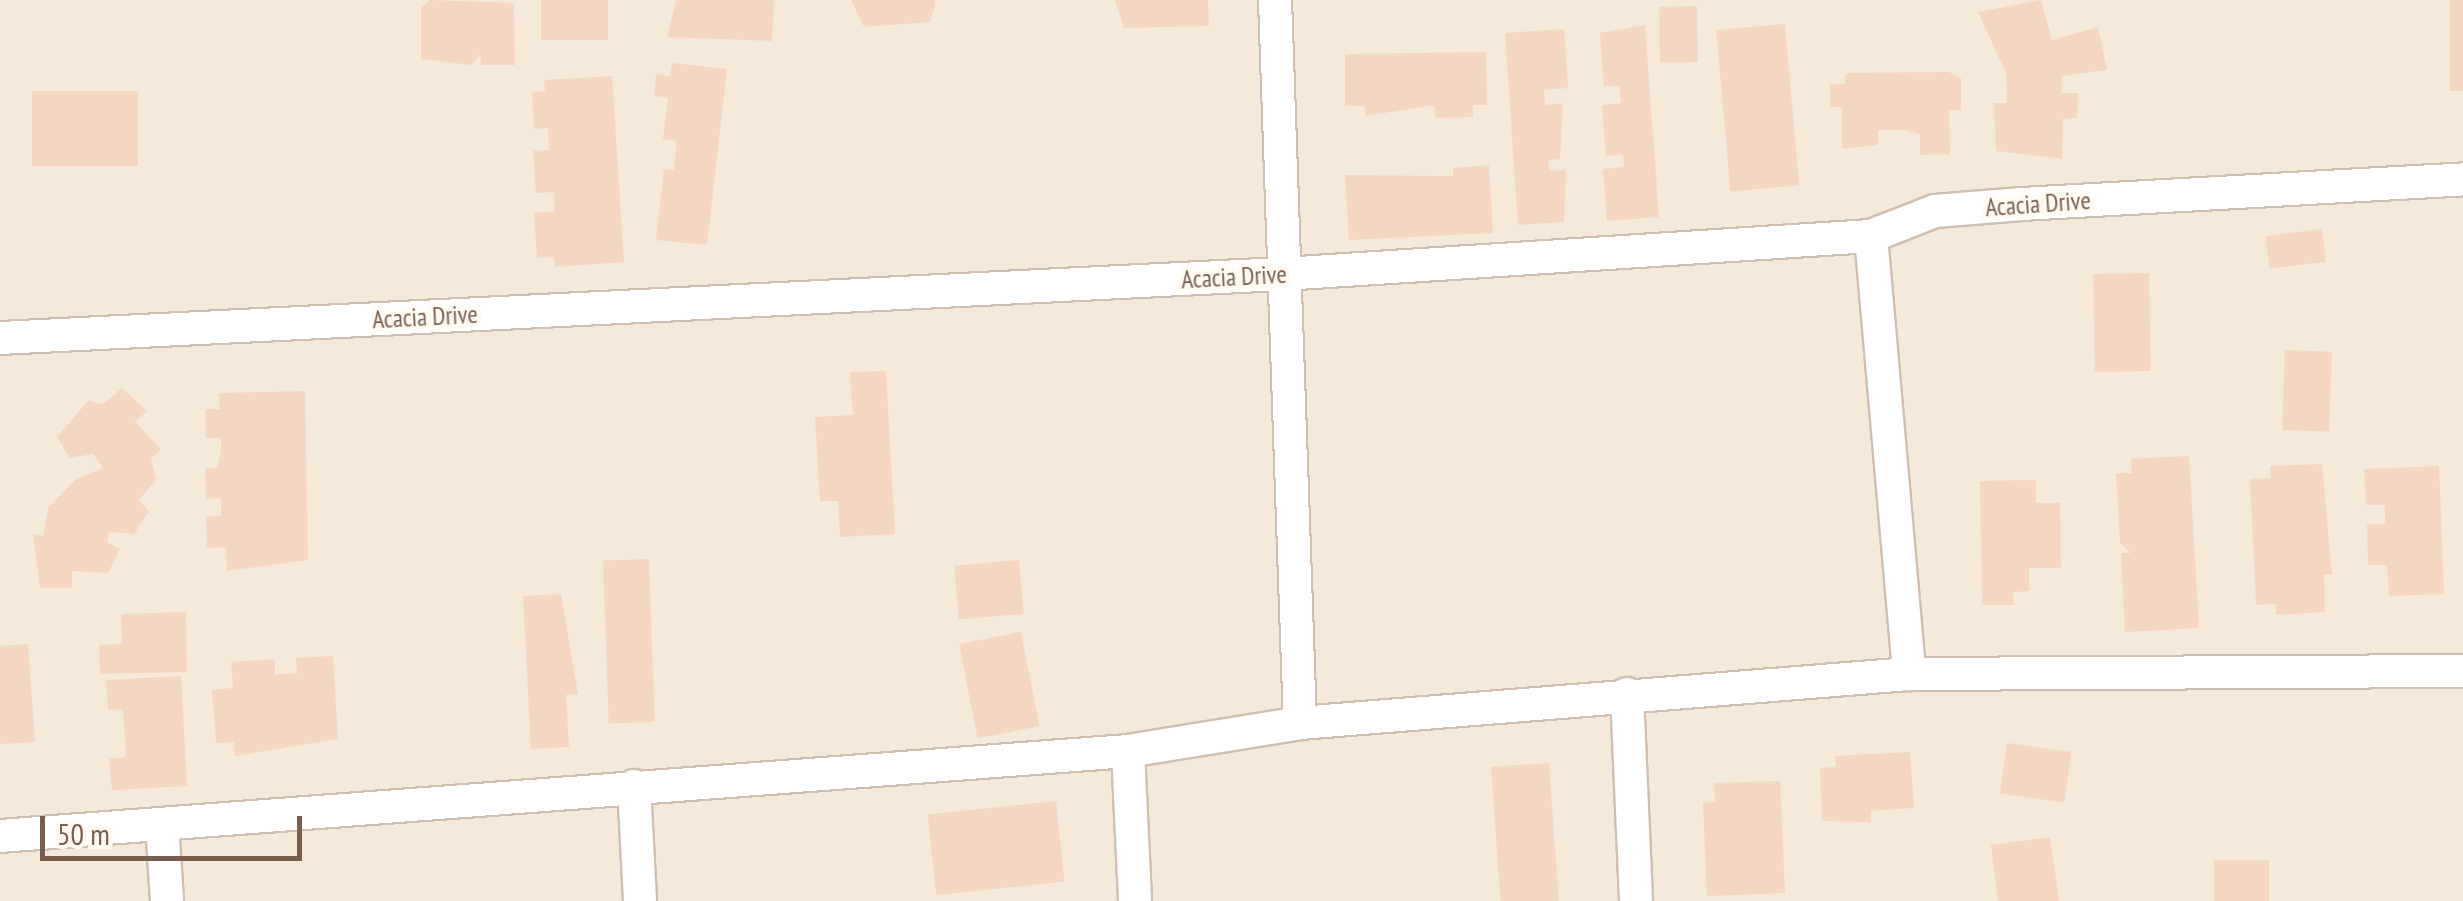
<!DOCTYPE html>
<style>
body{margin:0}
#map{position:relative;width:2463px;height:901px;overflow:hidden;background:#fdf7ec;font-family:"PT Sans Narrow",sans-serif}
div>[style]{position:absolute}
[style*='--x']{left:calc(var(--x)*1px);top:calc(var(--y)*1px);width:calc(var(--w)*1px);rotate:calc(var(--a)*1deg)}
.residential>*{inset:0;background:#f5e9da;transform-origin:0 0}
.building>*{inset:0;background:#f3d7c3;transform-origin:0 0}
.roads{filter:drop-shadow(2px 0 #d1bfb0) drop-shadow(-2px 0 #d1bfb0) drop-shadow(0 2px #d1bfb0) drop-shadow(0 -2px #d1bfb0)}
.minor>*{height:32px;margin:-16px;padding:0 16px;transform-origin:16px;border-radius:16px;background:#fff}
span{translate:-50% -50%;white-space:nowrap;text-align:center;line-height:1.15;-webkit-text-stroke:9px #fffbf3;paint-order:stroke}
.street-label{font-size:25px;color:#7a5e4d}
.scale{position:absolute;left:40px;top:816px;width:262px;height:45px;box-sizing:border-box;border:5px solid #7a5e4d;border-top:0;padding-left:12px;font-size:30px;line-height:35px;white-space:nowrap;color:#7a5e4d;-webkit-text-stroke:8px #fffbf3;paint-order:stroke}
</style>
<div id="map">
<div class="residential">
<i style="left:0;top:0;width:2463px;height:901px"></i>
</div>
<div class="building">
<i style="clip-path:polygon(430px 0,514px 3px,515px 65px,481px 65px,480px 54px,472px 65px,421px 59px,421px 8px)"></i>
<i style="left:541px;top:0;width:67px;height:40px"></i>
<i style="clip-path:polygon(774px 0,772px 41px,667px 37px,676px 0)"></i>
<i style="clip-path:polygon(851px 0,935px 0,935px 6px,930px 22px,864px 27px)"></i>
<i style="clip-path:polygon(1115px 0,1208px 0,1209px 26px,1124px 28px)"></i>
<i style="clip-path:polygon(2041px 0,2052px 40px,2098px 27px,2107px 70px,2062px 76px,2061px 93px,2078px 93px,2077px 118px,2063px 119px,2062px 159px,1996px 151px,1994px 103px,2007px 103px,2006px 73px,1978px 12px)"></i>
<i style="left:2450px;top:0;width:13px;height:91px"></i>
<i style="left:1697px;top:6px;width:56px;height:38px;rotate:89deg"></i>
<i style="left:1785px;top:24px;width:162px;height:69px;rotate:85deg"></i>
<i style="clip-path:polygon(1645px 25px,1659px 217px,1607px 221px,1603px 169px,1624px 167px,1623px 154px,1606px 156px,1602px 105px,1621px 103px,1619px 85px,1604px 87px,1600px 33px)"></i>
<i style="clip-path:polygon(1564px 29px,1568px 88px,1544px 90px,1545px 105px,1563px 103px,1560px 159px,1548px 160px,1549px 171px,1566px 170px,1564px 222px,1518px 225px,1505px 33px)"></i>
<i style="clip-path:polygon(1486px 52px,1487px 105px,1473px 105px,1473px 117px,1435px 118px,1435px 105px,1365px 116px,1365px 106px,1345px 106px,1345px 54px)"></i>
<i style="clip-path:polygon(672px 63px,727px 69px,707px 245px,656px 240px,664px 169px,674px 170px,677px 141px,663px 139px,668px 98px,654px 96px,656px 74px,670px 76px)"></i>
<i style="clip-path:polygon(1949px 72px,1961px 78px,1961px 110px,1949px 110px,1950px 154px,1920px 155px,1920px 134px,1904px 130px,1878px 130px,1878px 145px,1842px 149px,1842px 107px,1830px 107px,1830px 84px,1845px 84px,1845px 73px)"></i>
<i style="clip-path:polygon(612px 76px,624px 262px,555px 267px,554px 257px,537px 258px,534px 213px,555px 211px,554px 192px,536px 193px,533px 151px,549px 150px,548px 128px,534px 129px,532px 92px,545px 91px,544px 80px)"></i>
<i style="left:32px;top:91px;width:106px;height:75px"></i>
<i style="clip-path:polygon(1489px 165px,1493px 233px,1349px 240px,1345px 175px,1453px 176px,1453px 168px)"></i>
<i style="left:2322px;top:229px;width:33px;height:57px;rotate:83deg"></i>
<i style="left:2149px;top:273px;width:98px;height:56px;rotate:89deg"></i>
<i style="left:2285px;top:350px;width:47px;height:80px;rotate:2deg"></i>
<i style="clip-path:polygon(886px 371px,895px 534px,840px 537px,838px 501px,820px 501px,815px 417px,853px 415px,850px 372px)"></i>
<i style="clip-path:polygon(122px 388px,147px 411px,135px 422px,161px 449px,151px 459px,156px 480px,139px 500px,149px 511px,134px 534px,109px 532px,107px 542px,120px 549px,108px 573px,72px 571px,72px 588px,40px 588px,33px 534px,43px 536px,48px 508px,76px 479px,103px 468px,93px 454px,70px 458px,57px 437px,88px 401px,103px 404px)"></i>
<i style="clip-path:polygon(305px 391px,308px 560px,227px 571px,226px 547px,207px 548px,206px 516px,221px 516px,221px 498px,206px 499px,205px 469px,217px 468px,221px 451px,221px 438px,206px 438px,205px 409px,220px 409px,219px 393px)"></i>
<i style="clip-path:polygon(2189px 456px,2199px 628px,2125px 632px,2121px 553px,2131px 553px,2120px 543px,2116px 473px,2132px 473px,2131px 459px)"></i>
<i style="clip-path:polygon(2322px 464px,2332px 575px,2324px 575px,2325px 612px,2276px 615px,2276px 604px,2256px 605px,2250px 479px,2271px 478px,2270px 466px)"></i>
<i style="clip-path:polygon(2439px 466px,2444px 594px,2389px 596px,2387px 565px,2368px 565px,2367px 524px,2385px 524px,2385px 505px,2366px 505px,2364px 469px)"></i>
<i style="clip-path:polygon(2036px 480px,2036px 503px,2060px 503px,2061px 568px,2029px 568px,2029px 591px,2013px 592px,2014px 605px,1982px 605px,1980px 481px)"></i>
<i style="left:649px;top:559px;width:163px;height:46px;rotate:88deg"></i>
<i style="left:1019px;top:560px;width:54px;height:65px;rotate:85deg"></i>
<i style="clip-path:polygon(561px 594px,578px 694px,566px 695px,569px 747px,531px 749px,523px 596px)"></i>
<i style="clip-path:polygon(186px 612px,187px 672px,100px 674px,99px 645px,122px 644px,121px 614px)"></i>
<i style="left:1021px;top:632px;width:96px;height:63px;rotate:79deg"></i>
<i style="clip-path:polygon(28px 644px,35px 742px,0 744px,0 646px)"></i>
<i style="clip-path:polygon(333px 656px,338px 739px,235px 756px,234px 742px,216px 743px,212px 690px,233px 688px,231px 662px,275px 659px,275px 675px,297px 673px,296px 658px)"></i>
<i style="clip-path:polygon(181px 676px,187px 786px,112px 790px,109px 759px,126px 757px,123px 709px,108px 710px,106px 680px)"></i>
<i style="left:2007px;top:743px;width:65px;height:51px;rotate:8deg"></i>
<i style="clip-path:polygon(1910px 752px,1914px 808px,1871px 811px,1871px 822px,1822px 821px,1820px 768px,1836px 767px,1835px 756px)"></i>
<i style="left:1549px;top:763px;width:138px;height:58px;rotate:86deg"></i>
<i style="clip-path:polygon(1780px 781px,1785px 893px,1707px 896px,1703px 803px,1715px 802px,1714px 783px)"></i>
<i style="left:1056px;top:801px;width:81px;height:129px;rotate:84deg"></i>
<i style="clip-path:polygon(2050px 837px,2059px 901px,1998px 901px,1991px 845px)"></i>
<i style="left:2214px;top:860px;width:55px;height:41px"></i>
</div>
<div class="roads">
<div class="minor">
<i style="--x:1275;--y:0;--w:723;--a:88.02"></i>
<i style="--x:1871;--y:236;--w:440;--a:85"></i>
<i style="--x:0;--y:338;--w:1285;--a:-2.86"></i>
<i style="--x:1283;--y:274;--w:589;--a:-3.7"></i>
<i style="--x:1871;--y:236;--w:69;--a:-21.3"></i>
<i style="--x:1935;--y:211;--w:87;--a:-4.6"></i>
<i style="--x:2022;--y:204;--w:442;--a:-3.2"></i>
<i style="--x:1627;--y:694;--w:207;--a:87.5"></i>
<i style="--x:1128;--y:751;--w:150;--a:87.3"></i>
<i style="--x:634;--y:786;--w:115;--a:87"></i>
<i style="--x:162;--y:825;--w:76;--a:86.2"></i>
<i style="--x:0;--y:836;--w:1131;--a:-4.31"></i>
<i style="--x:1128;--y:751;--w:174;--a:-9.2"></i>
<i style="--x:1300;--y:723;--w:611;--a:-4.6"></i>
<i style="--x:1909;--y:674;--w:554;--a:-0.31"></i>
</div>
</div>
<div class="street-label">
<span style="left:2038px;top:204px;rotate:-4deg">Acacia Drive</span>
<span style="left:1234px;top:277px;rotate:-3deg">Acacia Drive</span>
<span style="left:425px;top:317px;rotate:-3deg">Acacia Drive</span>
</div>
<div class="scale">50 m</div>
</div>
